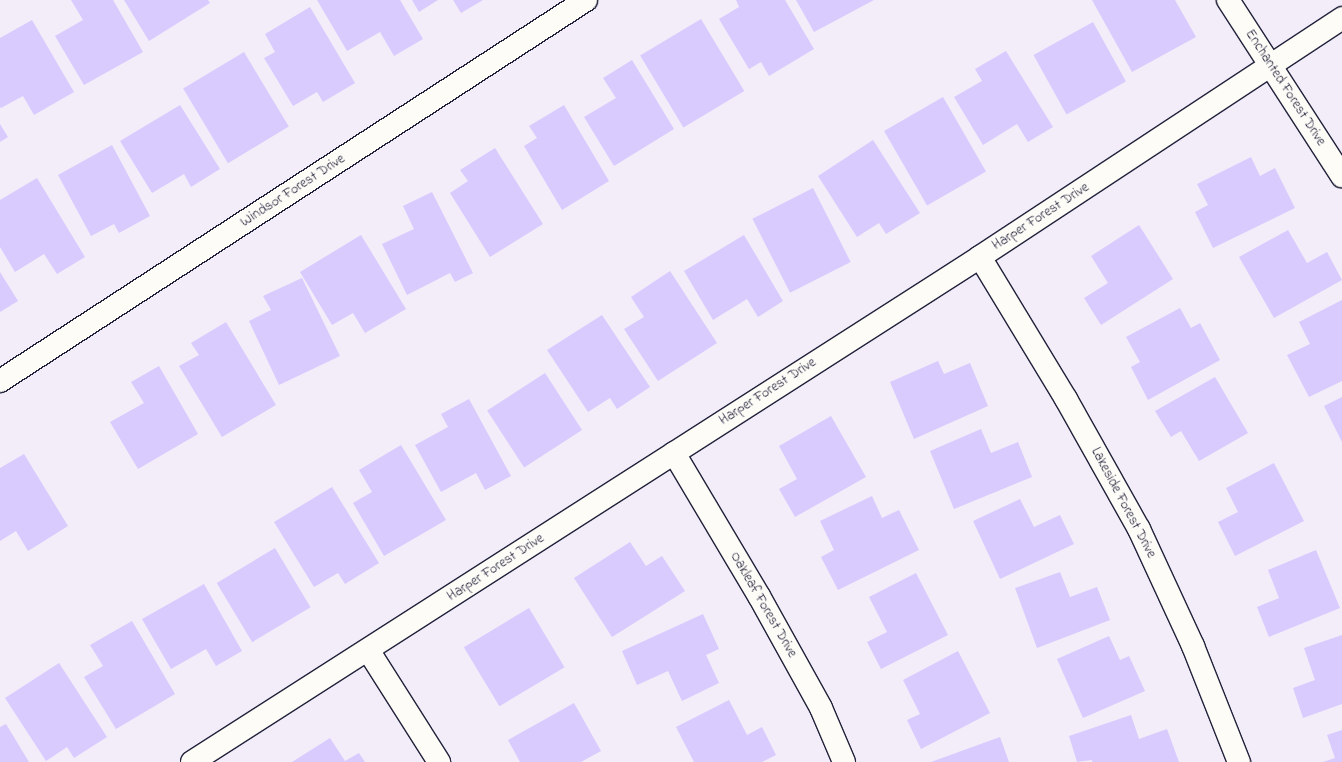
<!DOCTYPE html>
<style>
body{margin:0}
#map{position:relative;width:1342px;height:762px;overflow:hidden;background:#f2edf9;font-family:"Indie Flower",sans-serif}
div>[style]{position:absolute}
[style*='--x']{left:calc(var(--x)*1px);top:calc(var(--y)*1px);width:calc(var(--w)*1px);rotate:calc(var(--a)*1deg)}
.building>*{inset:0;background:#d9cbfe;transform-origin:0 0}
.roads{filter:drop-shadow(1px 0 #22223b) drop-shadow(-1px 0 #22223b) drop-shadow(0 1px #22223b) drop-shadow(0 -1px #22223b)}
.street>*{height:22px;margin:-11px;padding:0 11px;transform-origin:11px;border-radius:11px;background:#fdfcf7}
span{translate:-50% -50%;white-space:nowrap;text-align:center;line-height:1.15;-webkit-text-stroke:3.5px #fdfcf7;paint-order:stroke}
.street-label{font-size:14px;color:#22223b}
</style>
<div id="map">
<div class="building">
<i style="clip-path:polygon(71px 0,113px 0,143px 52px,84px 85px,55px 36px,83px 20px)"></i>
<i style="clip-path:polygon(124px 0,208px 0,210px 3px,149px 41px)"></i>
<i style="clip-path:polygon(317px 0,400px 0,423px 39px,394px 56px,380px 32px,347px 51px)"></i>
<i style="clip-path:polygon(412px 0,438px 0,419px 12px)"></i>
<i style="clip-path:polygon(453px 0,483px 0,461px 13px)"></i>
<i style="clip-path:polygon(736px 0,785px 0,814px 49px,769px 76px,761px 62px,749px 69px,719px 19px,739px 7px)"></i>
<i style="clip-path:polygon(796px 0,874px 0,814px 32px)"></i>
<i style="clip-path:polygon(1092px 0,1175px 0,1196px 37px,1132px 72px)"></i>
<i style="clip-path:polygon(310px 7px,355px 83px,323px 102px,317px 92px,293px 106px,264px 58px,275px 52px,265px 34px)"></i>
<i style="left:701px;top:19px;width:84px;height:71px;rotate:59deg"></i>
<i style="clip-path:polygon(32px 20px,74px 92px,34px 115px,23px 96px,1px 108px,0 107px,0 38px)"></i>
<i style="left:1093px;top:22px;width:68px;height:68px;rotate:61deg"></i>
<i style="clip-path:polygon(1006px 51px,1053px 127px,1028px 142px,1017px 124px,983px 145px,954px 97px,982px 81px,975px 69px)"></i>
<i style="left:244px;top:52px;width:87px;height:71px;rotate:59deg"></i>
<i style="clip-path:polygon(632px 60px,674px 129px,614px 166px,584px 117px,616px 98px,603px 78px)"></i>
<i style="left:943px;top:97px;width:86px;height:68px;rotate:60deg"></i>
<i style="clip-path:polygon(180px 105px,220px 169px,191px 187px,184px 174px,152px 193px,120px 141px)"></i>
<i style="clip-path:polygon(564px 105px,609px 181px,562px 210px,524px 146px,537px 138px,529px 126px)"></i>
<i style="clip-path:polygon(0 124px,8px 137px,0 142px)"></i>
<i style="clip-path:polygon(873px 140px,920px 213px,886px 234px,879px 223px,857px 237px,818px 176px)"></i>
<i style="clip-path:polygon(112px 145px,150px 216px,119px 233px,114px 224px,91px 236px,58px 175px)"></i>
<i style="clip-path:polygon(495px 148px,543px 224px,490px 257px,450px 193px,468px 181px,460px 170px)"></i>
<i style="clip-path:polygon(1251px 157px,1260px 176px,1275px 168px,1295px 208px,1213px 248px,1195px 212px,1208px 205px,1197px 184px)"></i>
<i style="clip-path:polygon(37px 178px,85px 257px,57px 274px,44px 254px,15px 272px,0 247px,0 200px)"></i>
<i style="left:813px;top:188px;width:83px;height:68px;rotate:63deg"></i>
<i style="clip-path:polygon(432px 192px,473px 273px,455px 282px,450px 273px,407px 295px,382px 244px,414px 229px,403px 206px)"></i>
<i style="clip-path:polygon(1139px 225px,1173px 279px,1101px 325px,1084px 298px,1108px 283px,1091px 256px)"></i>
<i style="clip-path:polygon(1288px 230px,1307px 263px,1327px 252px,1342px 280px,1274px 318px,1239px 257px)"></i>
<i style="clip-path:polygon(361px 235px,406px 309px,365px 333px,353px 313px,332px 325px,300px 272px)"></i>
<i style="clip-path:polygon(744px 235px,783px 301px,758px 317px,747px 299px,713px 320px,684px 271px)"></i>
<i style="clip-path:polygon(670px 271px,717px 343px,658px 381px,624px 329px,644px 317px,631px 297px)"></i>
<i style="clip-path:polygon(0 272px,18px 301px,0 312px)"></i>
<i style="clip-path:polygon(302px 278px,340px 356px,279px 385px,249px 321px,271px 310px,263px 296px)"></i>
<i style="clip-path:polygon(1342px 300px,1342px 381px,1309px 397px,1287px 355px,1310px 344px,1299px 322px)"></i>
<i style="clip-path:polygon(1180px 308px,1191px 328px,1200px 323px,1220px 360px,1148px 400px,1131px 367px,1140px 362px,1126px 337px)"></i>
<i style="clip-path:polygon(602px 315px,650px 387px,617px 409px,610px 398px,588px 412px,547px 350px)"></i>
<i style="clip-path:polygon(226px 322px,276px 405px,222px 437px,179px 366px,199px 355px,191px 343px)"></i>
<i style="clip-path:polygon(938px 361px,944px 374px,970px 363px,988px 406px,914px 439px,890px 382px)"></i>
<i style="clip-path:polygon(159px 366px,198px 434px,138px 469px,110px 422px,144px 403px,131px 382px)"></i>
<i style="left:545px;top:373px;width:68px;height:69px;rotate:57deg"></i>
<i style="clip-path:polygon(1215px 377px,1248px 433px,1199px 461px,1181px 431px,1171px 437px,1155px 411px)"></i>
<i style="clip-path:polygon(1342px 397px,1342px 442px,1324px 406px)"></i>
<i style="clip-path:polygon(469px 399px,511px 476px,485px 490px,476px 473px,441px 492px,415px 445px,448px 427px,441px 414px)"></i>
<i style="clip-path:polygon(831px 416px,866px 477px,795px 517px,779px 489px,797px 479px,779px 446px)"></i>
<i style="clip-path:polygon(981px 429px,991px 453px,1018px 442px,1032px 477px,954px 509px,930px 451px)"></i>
<i style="clip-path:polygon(401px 445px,446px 520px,384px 556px,353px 503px,372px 492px,359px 470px)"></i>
<i style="clip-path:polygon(24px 454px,68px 526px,28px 551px,16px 531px,0 541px,0 468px)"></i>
<i style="clip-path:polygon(1274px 463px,1304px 521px,1235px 556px,1218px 522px,1238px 512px,1226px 488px)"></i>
<i style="clip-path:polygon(332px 487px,379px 563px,345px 584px,338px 573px,314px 587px,274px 522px)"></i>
<i style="clip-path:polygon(872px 496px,882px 518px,899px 510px,919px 550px,838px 590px,821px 557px,834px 550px,820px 521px)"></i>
<i style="clip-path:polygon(1020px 499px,1034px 527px,1060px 515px,1074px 544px,1000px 579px,973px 521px)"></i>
<i style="clip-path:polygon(630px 542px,646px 566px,662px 556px,685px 591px,612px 637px,574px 578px)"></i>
<i style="left:275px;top:548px;width:69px;height:68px;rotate:59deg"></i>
<i style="clip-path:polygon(1316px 550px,1340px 608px,1269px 637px,1257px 607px,1279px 598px,1268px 570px)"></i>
<i style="clip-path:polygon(1060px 572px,1070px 597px,1097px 587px,1110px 620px,1037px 648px,1015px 588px)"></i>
<i style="clip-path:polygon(916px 573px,948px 635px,881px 669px,867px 642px,887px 632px,869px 597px)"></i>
<i style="clip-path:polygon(204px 584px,242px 651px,216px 666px,206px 649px,171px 669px,142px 619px)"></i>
<i style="left:529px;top:608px;width:69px;height:76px;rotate:59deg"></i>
<i style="clip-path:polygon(703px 614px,719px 649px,706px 655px,719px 683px,682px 701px,668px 671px,637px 685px,622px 651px)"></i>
<i style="clip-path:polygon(132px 621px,175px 694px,116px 729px,84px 677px,103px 666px,90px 645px)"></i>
<i style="clip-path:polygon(1342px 635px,1342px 704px,1303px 718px,1293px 688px,1315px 680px,1304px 648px)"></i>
<i style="clip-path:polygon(1109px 636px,1120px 660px,1129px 656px,1145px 691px,1083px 718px,1057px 659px)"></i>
<i style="clip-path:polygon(958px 651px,990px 713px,921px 749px,907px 720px,920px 714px,903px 680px)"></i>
<i style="clip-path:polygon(59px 663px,107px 737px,74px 758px,67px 747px,46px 761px,5px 698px)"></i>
<i style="clip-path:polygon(729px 700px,747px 735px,762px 727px,776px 755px,762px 762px,694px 762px,676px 727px)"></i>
<i style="clip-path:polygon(574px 703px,601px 751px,581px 762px,520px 762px,508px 740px)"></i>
<i style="clip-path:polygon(1131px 715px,1139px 739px,1167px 729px,1179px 762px,1092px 762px,1092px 760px,1077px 762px,1069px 736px)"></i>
<i style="clip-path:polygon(6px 724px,29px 762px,0 762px,0 727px)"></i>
<i style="clip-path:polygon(1342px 730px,1342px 762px,1323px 762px,1335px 758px,1327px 735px)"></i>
<i style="clip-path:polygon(1000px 737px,1009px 762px,931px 762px)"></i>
<i style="clip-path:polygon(330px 738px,345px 761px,359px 753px,365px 762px,292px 762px)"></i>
</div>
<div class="roads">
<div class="street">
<i style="--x:1228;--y:0;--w:210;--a:57.1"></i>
<i style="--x:980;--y:257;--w:166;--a:58.8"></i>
<i style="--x:1066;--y:399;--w:149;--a:60.7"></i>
<i style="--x:1139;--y:529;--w:129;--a:65.2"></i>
<i style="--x:1193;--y:646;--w:125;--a:68.4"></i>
<i style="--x:0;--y:381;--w:699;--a:-33.03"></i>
<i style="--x:674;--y:453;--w:166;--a:59.3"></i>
<i style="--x:759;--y:596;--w:128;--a:61"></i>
<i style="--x:821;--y:708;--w:59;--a:66.9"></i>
<i style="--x:368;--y:650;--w:133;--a:57.6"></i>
<i style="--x:192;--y:762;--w:936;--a:-32.65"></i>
<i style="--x:980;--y:257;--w:434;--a:-33.4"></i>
</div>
</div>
<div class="street-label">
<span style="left:1285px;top:88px;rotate:57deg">Enchanted Forest Drive</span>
<span style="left:293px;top:191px;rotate:-33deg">Windsor Forest Drive</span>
<span style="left:1041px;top:217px;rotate:-33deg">Harper Forest Drive</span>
<span style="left:768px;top:392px;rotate:-33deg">Harper Forest Drive</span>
<span style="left:1123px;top:503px;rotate:62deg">Lakeside Forest Drive</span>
<span style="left:496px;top:568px;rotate:-33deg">Harper Forest Drive</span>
<span style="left:763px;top:605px;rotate:60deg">Oakleaf Forest Drive</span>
</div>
</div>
